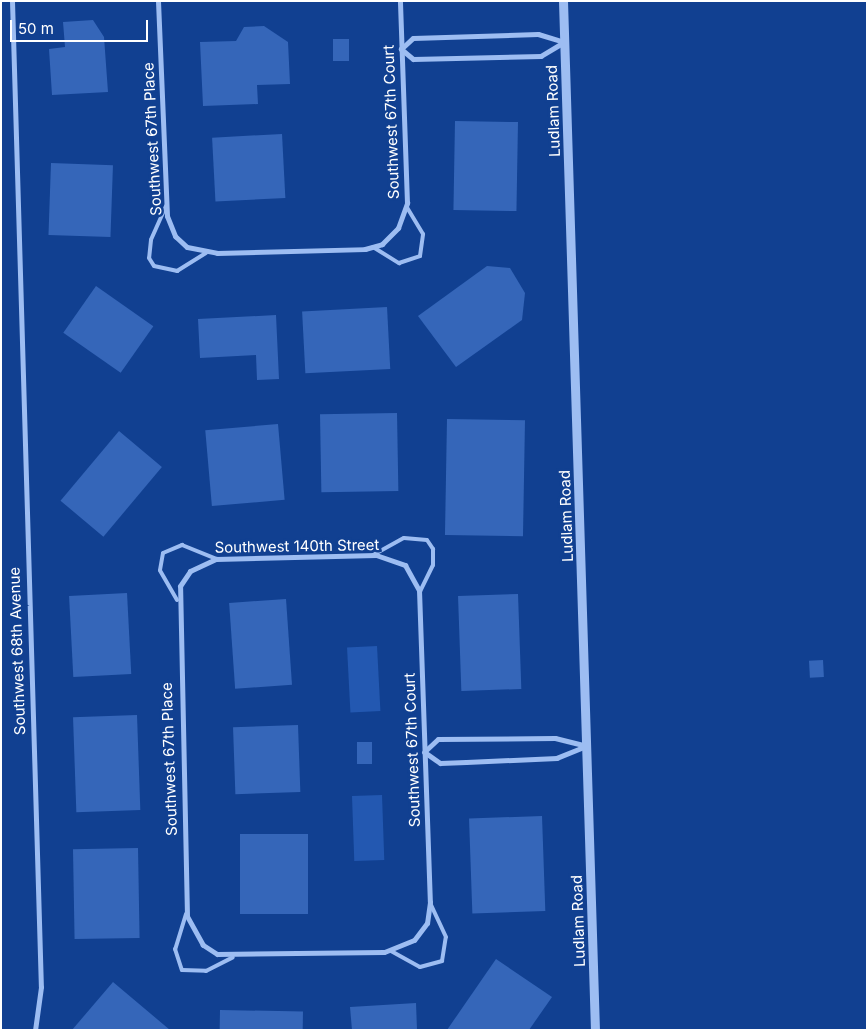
<!DOCTYPE html>
<style>
body{margin:0}
#map{position:relative;width:868px;height:1031px;overflow:hidden;background:#114091;font-family:Inter,sans-serif}
div>[style]{position:absolute}
[style*='--x']{left:calc(var(--x)*1px);top:calc(var(--y)*1px);width:calc(var(--w)*1px);rotate:calc(var(--a)*1deg)}
.green>*{inset:0;background:#2358b1;transform-origin:0 0}
.building>*{inset:0;background:#3566b9;transform-origin:0 0}
.service>*{height:4px;margin:-2px;padding:0 2px;transform-origin:2px;border-radius:2px;background:#9dbdf2}
.minor>*{height:5px;margin:-2.5px;padding:0 2.5px;transform-origin:2.5px;border-radius:2.5px;background:#9dbdf2}
.tertiary>*{height:9px;margin:-4.5px;padding:0 4.5px;transform-origin:4.5px;border-radius:4.5px;background:#9dbdf2}
span{translate:-50% -50%;white-space:nowrap;text-align:center;line-height:1.15;-webkit-text-stroke:5px #114091;paint-order:stroke}
.street-label{font-size:15px;color:#fff}
.frame{position:absolute;inset:0;border:2px solid #fff;pointer-events:none}
.scale{position:absolute;left:10px;top:20px;width:138px;height:22px;box-sizing:border-box;border:2px solid #fff;border-top:0;padding-left:6px;font-size:15px;line-height:18px;white-space:nowrap;color:#fff;-webkit-text-stroke:4px #114091;paint-order:stroke}
</style>
<div id="map">
<div class="green">
<i style="left:377px;top:646px;width:65px;height:30px;rotate:87deg"></i>
<i style="left:382px;top:795px;width:65px;height:30px;rotate:88deg"></i>
</div>
<div class="building">
<i style="clip-path:polygon(93px 20px,104px 37px,108px 92px,52px 95px,49px 49px,65px 47px,63px 22px)"></i>
<i style="clip-path:polygon(264px 26px,288px 42px,290px 84px,257px 85px,258px 104px,203px 106px,200px 42px,236px 41px,244px 27px)"></i>
<i style="left:333px;top:39px;width:16px;height:22px"></i>
<i style="left:455px;top:121px;width:63px;height:89px;rotate:1deg"></i>
<i style="left:282px;top:134px;width:64px;height:70px;rotate:87deg"></i>
<i style="left:51px;top:163px;width:62px;height:72px;rotate:2deg"></i>
<i style="clip-path:polygon(487px 266px,510px 268px,525px 293px,522px 320px,456px 367px,418px 316px)"></i>
<i style="left:96px;top:286px;width:70px;height:57px;rotate:35deg"></i>
<i style="left:387px;top:307px;width:62px;height:85px;rotate:87deg"></i>
<i style="clip-path:polygon(276px 315px,279px 379px,257px 380px,256px 355px,200px 358px,198px 319px)"></i>
<i style="left:397px;top:413px;width:78px;height:77px;rotate:89deg"></i>
<i style="left:447px;top:419px;width:78px;height:116px;rotate:1deg"></i>
<i style="left:278px;top:424px;width:76px;height:73px;rotate:85deg"></i>
<i style="left:119px;top:431px;width:56px;height:91px;rotate:40deg"></i>
<i style="left:127px;top:593px;width:81px;height:58px;rotate:87deg"></i>
<i style="left:518px;top:594px;width:95px;height:60px;rotate:88deg"></i>
<i style="left:286px;top:599px;width:86px;height:57px;rotate:86deg"></i>
<i style="left:823px;top:660px;width:17px;height:14px;rotate:87deg"></i>
<i style="left:137px;top:715px;width:95px;height:64px;rotate:88deg"></i>
<i style="left:298px;top:725px;width:67px;height:65px;rotate:88deg"></i>
<i style="left:357px;top:742px;width:15px;height:22px"></i>
<i style="left:542px;top:816px;width:95px;height:73px;rotate:88deg"></i>
<i style="left:240px;top:834px;width:68px;height:80px"></i>
<i style="left:138px;top:848px;width:90px;height:65px;rotate:89deg"></i>
<i style="clip-path:polygon(496px 959px,552px 997px,529px 1030px,447px 1030px)"></i>
<i style="clip-path:polygon(113px 982px,170px 1030px,72px 1030px)"></i>
<i style="clip-path:polygon(416px 1003px,417px 1030px,352px 1030px,350px 1007px)"></i>
<i style="left:220px;top:1010px;width:83px;height:20px;rotate:1deg"></i>
</div>
<div class="service">
<i style="--x:166;--y:206;--w:37;--a:114"></i>
<i style="--x:151;--y:240;--w:18;--a:96"></i>
<i style="--x:149;--y:258;--w:9;--a:58"></i>
<i style="--x:154;--y:266;--w:24;--a:12"></i>
<i style="--x:177;--y:271;--w:34;--a:-32"></i>
<i style="--x:373;--y:247;--w:31;--a:32"></i>
<i style="--x:399;--y:263;--w:22;--a:-18"></i>
<i style="--x:420;--y:256;--w:22;--a:-82"></i>
<i style="--x:423;--y:234;--w:31;--a:-121"></i>
<i style="--x:373;--y:555;--w:35;--a:-29"></i>
<i style="--x:404;--y:538;--w:23;--a:5"></i>
<i style="--x:427;--y:540;--w:11;--a:56"></i>
<i style="--x:433;--y:549;--w:16;--a:90"></i>
<i style="--x:433;--y:565;--w:30;--a:116"></i>
<i style="--x:177;--y:600;--w:34;--a:-120"></i>
<i style="--x:160;--y:570;--w:17;--a:-80"></i>
<i style="--x:163;--y:553;--w:21;--a:-23"></i>
<i style="--x:182;--y:545;--w:37;--a:22"></i>
<i style="--x:186;--y:914;--w:37;--a:107"></i>
<i style="--x:175;--y:949;--w:22;--a:72"></i>
<i style="--x:182;--y:970;--w:24;--a:2"></i>
<i style="--x:206;--y:971;--w:30;--a:-27"></i>
<i style="--x:391;--y:951;--w:33;--a:29"></i>
<i style="--x:420;--y:967;--w:23;--a:-15"></i>
<i style="--x:442;--y:961;--w:24;--a:-81"></i>
<i style="--x:446;--y:937;--w:38;--a:-115"></i>
</div>
<div class="minor">
<i style="--x:12;--y:1;--w:986;--a:88.32"></i>
<i style="--x:41;--y:987;--w:43;--a:97.9"></i>
<i style="--x:158;--y:1;--w:215;--a:87.6"></i>
<i style="--x:167;--y:216;--w:22;--a:68"></i>
<i style="--x:175;--y:236;--w:16;--a:43"></i>
<i style="--x:187;--y:247;--w:31;--a:11"></i>
<i style="--x:217;--y:253;--w:148;--a:-1.5"></i>
<i style="--x:365;--y:249;--w:18;--a:-16"></i>
<i style="--x:382;--y:244;--w:23;--a:-45"></i>
<i style="--x:398;--y:228;--w:27;--a:-70"></i>
<i style="--x:407;--y:203;--w:202;--a:-92"></i>
<i style="--x:538;--y:34;--w:27;--a:17"></i>
<i style="--x:564;--y:42;--w:27;--a:149"></i>
<i style="--x:541;--y:56;--w:128;--a:178.7"></i>
<i style="--x:413;--y:59;--w:16;--a:-140"></i>
<i style="--x:401;--y:49;--w:16;--a:-43"></i>
<i style="--x:413;--y:38;--w:125;--a:-1.8"></i>
<i style="--x:376;--y:555;--w:31;--a:19"></i>
<i style="--x:405;--y:565;--w:29;--a:61"></i>
<i style="--x:419;--y:590;--w:312;--a:88"></i>
<i style="--x:430;--y:902;--w:21;--a:98"></i>
<i style="--x:427;--y:923;--w:21;--a:127"></i>
<i style="--x:414;--y:940;--w:32;--a:158"></i>
<i style="--x:384;--y:952;--w:167;--a:179.3"></i>
<i style="--x:217;--y:954;--w:17;--a:-147"></i>
<i style="--x:203;--y:945;--w:33;--a:-119"></i>
<i style="--x:187;--y:916;--w:330;--a:-91.2"></i>
<i style="--x:180;--y:586;--w:18;--a:-56"></i>
<i style="--x:190;--y:571;--w:29;--a:-25"></i>
<i style="--x:216;--y:559;--w:160;--a:-1.4"></i>
<i style="--x:555;--y:738;--w:32;--a:14"></i>
<i style="--x:586;--y:746;--w:31;--a:158"></i>
<i style="--x:557;--y:758;--w:91;--a:177.5"></i>
<i style="--x:466;--y:762;--w:26;--a:178"></i>
<i style="--x:440;--y:763;--w:19;--a:-145"></i>
<i style="--x:424;--y:752;--w:19;--a:-43"></i>
<i style="--x:438;--y:739;--w:117;--a:-0.5"></i>
</div>
<div class="tertiary">
<i style="--x:563;--y:1;--w:1029;--a:88.22"></i>
</div>
<div class="street-label">
<span style="left:553px;top:111px;rotate:-92deg">Ludlam Road</span>
<span style="left:391px;top:122px;rotate:-92deg">Southwest 67th Court</span>
<span style="left:152px;top:139px;rotate:-93deg">Southwest 67th Place</span>
<span style="left:566px;top:516px;rotate:-92deg">Ludlam Road</span>
<span style="left:297px;top:546px;rotate:-1deg">Southwest 140th Street</span>
<span style="left:17px;top:651px;rotate:-92deg">Southwest 68th Avenue</span>
<span style="left:412px;top:750px;rotate:-92deg">Southwest 67th Court</span>
<span style="left:169px;top:759px;rotate:-92deg">Southwest 67th Place</span>
<span style="left:578px;top:921px;rotate:-92deg">Ludlam Road</span>
</div>
<div class="frame"></div>
<div class="scale">50 m</div>
</div>
